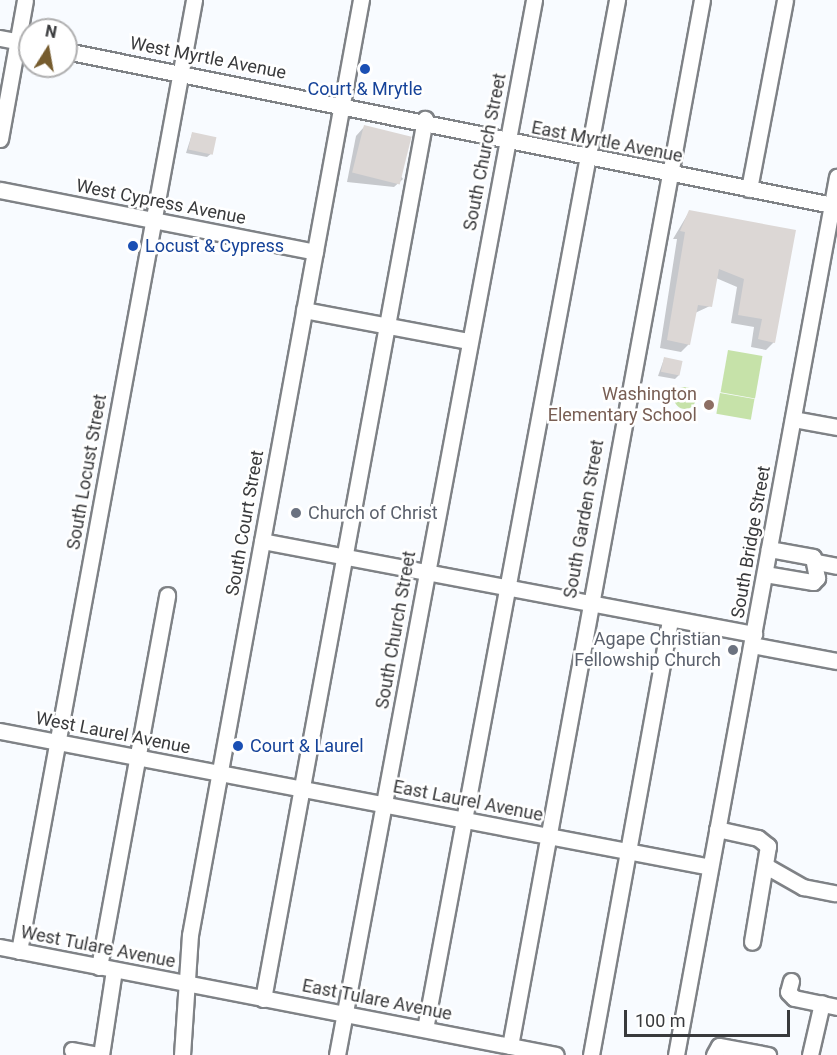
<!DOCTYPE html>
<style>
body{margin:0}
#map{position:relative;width:837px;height:1055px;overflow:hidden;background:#f8fbff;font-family:Roboto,sans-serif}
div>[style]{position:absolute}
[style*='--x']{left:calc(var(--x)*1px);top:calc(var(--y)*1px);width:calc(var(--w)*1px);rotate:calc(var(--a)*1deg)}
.green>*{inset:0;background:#c6e2a9;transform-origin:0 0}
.round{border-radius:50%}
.shadow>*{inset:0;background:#0003}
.building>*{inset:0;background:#dcd7d5;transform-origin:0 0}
.roads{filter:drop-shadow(2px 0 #7f8286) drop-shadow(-2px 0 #7f8286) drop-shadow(0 2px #7f8286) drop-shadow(0 -2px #7f8286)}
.minor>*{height:15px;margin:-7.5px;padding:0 7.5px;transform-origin:7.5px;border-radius:7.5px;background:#fff}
.dots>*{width:16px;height:16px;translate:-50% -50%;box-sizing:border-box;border:3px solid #fff;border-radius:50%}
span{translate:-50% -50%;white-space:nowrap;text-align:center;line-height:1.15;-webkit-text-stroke:5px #fff;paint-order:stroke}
.street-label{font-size:18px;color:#393a3c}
.transit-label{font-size:18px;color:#164399}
.left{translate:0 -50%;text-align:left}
.education-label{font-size:18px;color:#785e54}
.right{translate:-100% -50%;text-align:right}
.worship-label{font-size:18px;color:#5b616d}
.north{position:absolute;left:18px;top:18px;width:60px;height:60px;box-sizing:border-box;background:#fff;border:2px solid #b0b0b1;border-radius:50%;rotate:11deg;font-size:16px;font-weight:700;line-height:24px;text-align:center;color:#393a3c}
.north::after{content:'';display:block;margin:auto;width:21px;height:27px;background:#765c2e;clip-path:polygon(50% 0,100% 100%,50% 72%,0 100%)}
.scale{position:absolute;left:624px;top:1010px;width:166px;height:27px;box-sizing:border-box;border:3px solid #393a3c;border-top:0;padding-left:8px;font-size:18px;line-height:21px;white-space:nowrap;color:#393a3c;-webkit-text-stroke:4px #fff;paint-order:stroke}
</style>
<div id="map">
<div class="green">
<i style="left:728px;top:350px;width:35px;height:43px;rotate:10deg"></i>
<i class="round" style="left:674px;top:387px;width:22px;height:22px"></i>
<i style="left:720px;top:393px;width:35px;height:21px;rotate:10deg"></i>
</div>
<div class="shadow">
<i style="clip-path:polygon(364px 127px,403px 179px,394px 187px,347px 182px,356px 136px)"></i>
<i style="clip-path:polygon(192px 134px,212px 153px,207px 157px,186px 153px)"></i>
<i style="clip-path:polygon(689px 212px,794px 231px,774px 342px,766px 350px,751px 347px,754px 327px,731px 323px,737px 287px,716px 278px,710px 306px,695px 313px,689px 344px,681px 352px,660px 348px,677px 239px,673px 239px)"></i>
<i style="clip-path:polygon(664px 359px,679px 375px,675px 379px,658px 376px)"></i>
</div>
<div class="building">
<i style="left:364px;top:125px;width:49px;height:49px;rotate:14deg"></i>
<i style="left:192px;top:132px;width:25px;height:18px;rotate:12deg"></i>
<i style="clip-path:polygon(689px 210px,796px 230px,775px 343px,758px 339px,762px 319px,738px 315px,744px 279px,719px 269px,712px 307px,698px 305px,690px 345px,667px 340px,685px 232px,680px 231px)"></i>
<i style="left:664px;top:357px;width:19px;height:15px;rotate:12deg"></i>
</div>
<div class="roads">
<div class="minor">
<i style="--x:0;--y:38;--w:31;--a:11"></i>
<i style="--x:66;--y:51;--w:781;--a:11.37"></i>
<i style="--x:0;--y:139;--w:141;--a:-79.8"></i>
<i style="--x:749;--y:189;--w:192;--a:-79.2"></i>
<i style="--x:0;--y:190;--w:321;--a:11.1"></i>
<i style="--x:304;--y:310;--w:167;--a:10.7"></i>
<i style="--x:793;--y:419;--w:45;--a:10.3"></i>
<i style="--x:262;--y:541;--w:501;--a:10.7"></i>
<i style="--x:817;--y:562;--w:20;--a:11"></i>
<i style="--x:765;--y:574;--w:49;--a:9.5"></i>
<i style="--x:813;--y:582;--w:6;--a:-45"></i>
<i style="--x:817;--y:578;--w:21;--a:-101"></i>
<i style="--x:813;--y:557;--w:45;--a:-169.7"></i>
<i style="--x:752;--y:645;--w:86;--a:10.7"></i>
<i style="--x:0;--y:731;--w:723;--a:10.84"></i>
<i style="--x:717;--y:829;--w:42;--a:12.4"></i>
<i style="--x:758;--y:838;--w:13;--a:39"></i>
<i style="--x:768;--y:846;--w:97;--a:99.5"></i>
<i style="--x:766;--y:866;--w:43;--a:29.6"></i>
<i style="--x:803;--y:887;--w:33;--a:11"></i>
<i style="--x:0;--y:947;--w:566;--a:10.99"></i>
<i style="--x:19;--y:951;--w:967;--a:-79.57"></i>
<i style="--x:99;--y:967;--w:378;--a:-79.6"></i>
<i style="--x:791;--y:981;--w:11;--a:105"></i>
<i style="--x:788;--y:992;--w:8;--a:45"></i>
<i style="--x:794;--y:998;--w:44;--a:11.8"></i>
<i style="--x:263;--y:999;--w:895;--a:-79.57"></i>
<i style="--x:425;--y:1029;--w:1047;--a:-79.43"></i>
<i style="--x:510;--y:1046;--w:1063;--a:-79.6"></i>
<i style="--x:72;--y:1050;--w:26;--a:11"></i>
<i style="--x:101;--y:1055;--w:86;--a:-81.3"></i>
<i style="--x:182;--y:1055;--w:120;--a:-86.2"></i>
<i style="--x:190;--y:935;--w:951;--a:-79.64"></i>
<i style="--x:337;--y:1055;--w:1073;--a:-79.42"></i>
<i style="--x:591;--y:1055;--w:443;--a:-79.7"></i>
<i style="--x:676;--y:1055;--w:893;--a:-79.61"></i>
<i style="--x:714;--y:1055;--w:10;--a:-61"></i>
<i style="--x:719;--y:1046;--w:50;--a:10.4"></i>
<i style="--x:810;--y:1055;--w:53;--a:-77"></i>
</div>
</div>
<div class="dots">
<i style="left:365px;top:69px;background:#1a4fb4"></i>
<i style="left:133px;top:246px;background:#1a4fb4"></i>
<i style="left:709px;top:405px;background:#8d6e63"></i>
<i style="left:296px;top:513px;background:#6b7280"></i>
<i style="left:733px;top:650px;background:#6b7280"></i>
<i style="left:238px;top:746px;background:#1a4fb4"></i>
</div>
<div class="street-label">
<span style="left:208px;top:58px;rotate:11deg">West Myrtle Avenue</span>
<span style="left:607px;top:142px;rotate:11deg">East Myrtle Avenue</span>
<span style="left:485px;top:152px;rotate:-79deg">South Church Street</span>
<span style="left:161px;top:202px;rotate:11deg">West Cypress Avenue</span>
<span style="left:87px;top:472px;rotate:-80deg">South Locust Street</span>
<span style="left:584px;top:519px;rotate:-80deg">South Garden Street</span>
<span style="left:245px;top:523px;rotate:-80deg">South Court Street</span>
<span style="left:751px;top:542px;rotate:-80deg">South Bridge Street</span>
<span style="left:396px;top:630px;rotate:-80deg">South Church Street</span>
<span style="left:113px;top:733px;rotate:11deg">West Laurel Avenue</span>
<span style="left:468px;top:801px;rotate:11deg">East Laurel Avenue</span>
<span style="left:98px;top:947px;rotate:11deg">West Tulare Avenue</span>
<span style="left:377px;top:1000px;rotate:11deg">East Tulare Avenue</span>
</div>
<div class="transit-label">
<span style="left:365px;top:89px">Court &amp; Mrytle</span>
<span class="left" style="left:145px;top:246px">Locust &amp; Cypress</span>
<span class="left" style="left:250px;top:746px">Court &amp; Laurel</span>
</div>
<div class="education-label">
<span class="right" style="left:697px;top:405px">Washington<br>Elementary School</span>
</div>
<div class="worship-label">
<span class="left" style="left:308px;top:513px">Church of Christ</span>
<span class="right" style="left:721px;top:650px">Agape Christian<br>Fellowship Church</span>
</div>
<div class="north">N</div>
<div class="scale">100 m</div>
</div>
